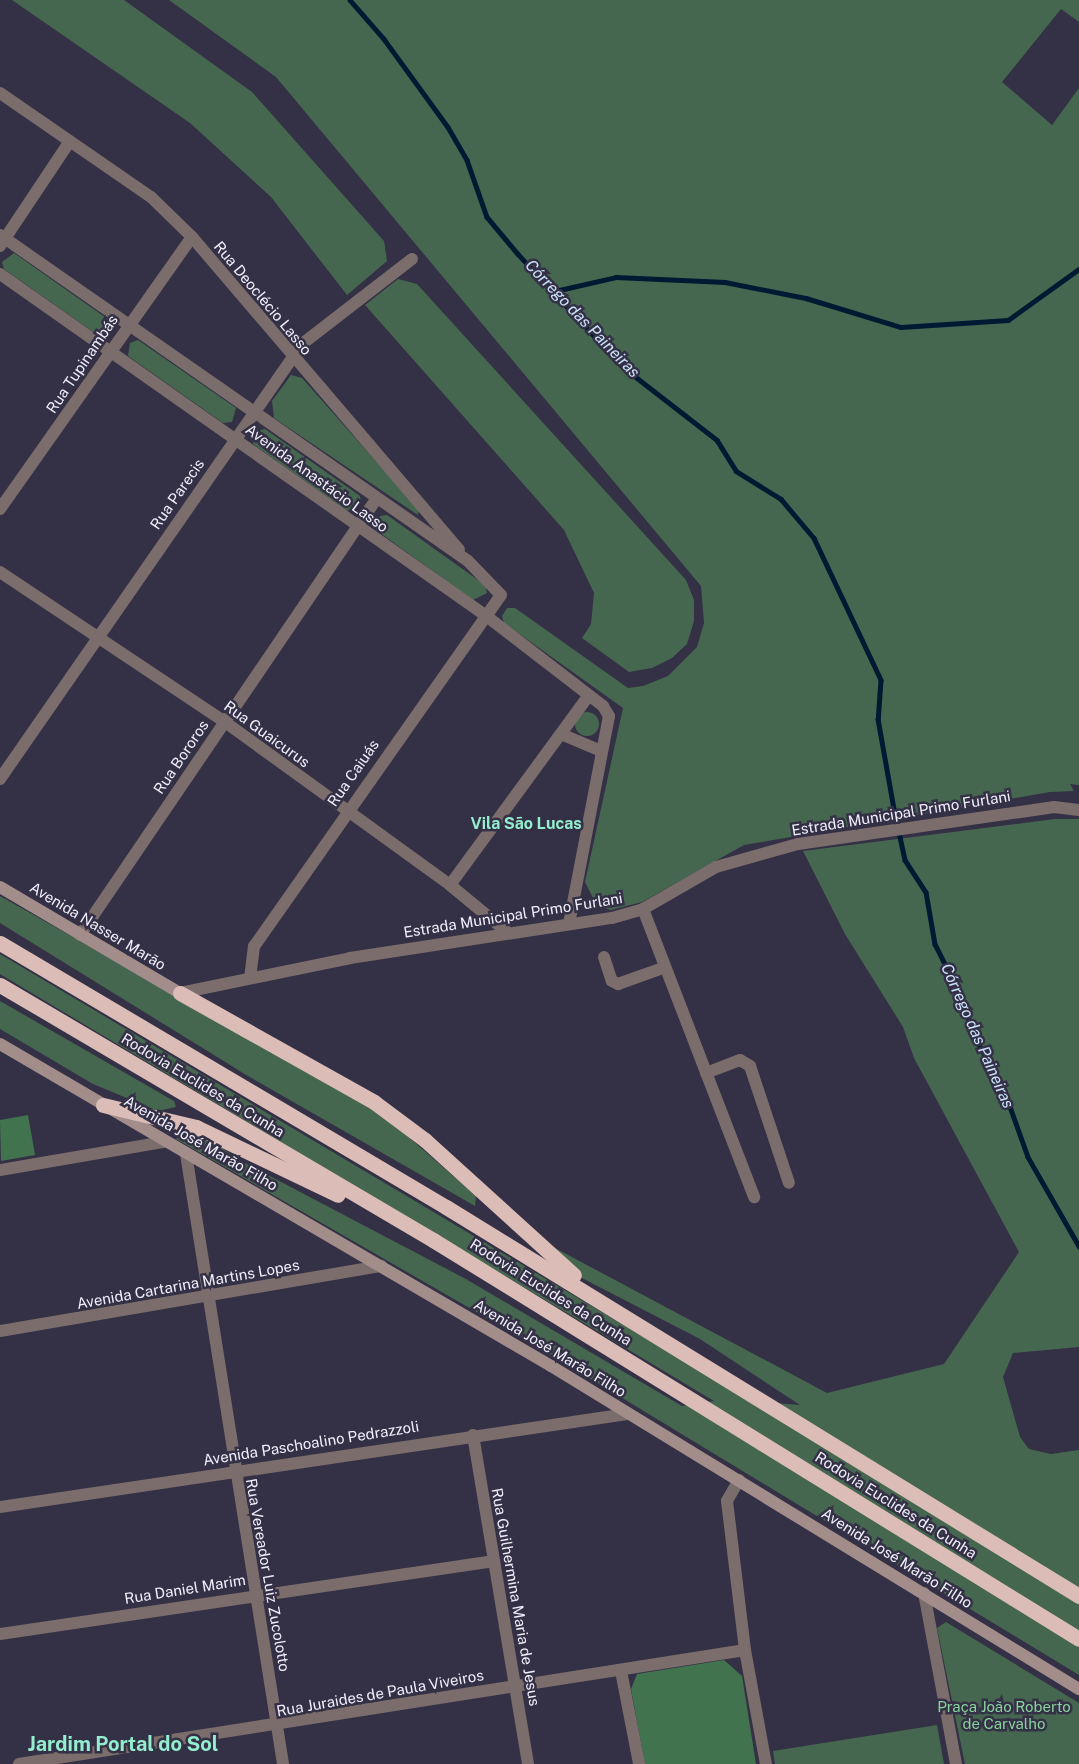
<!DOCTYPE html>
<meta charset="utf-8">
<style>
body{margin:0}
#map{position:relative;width:1079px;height:1764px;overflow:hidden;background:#343045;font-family:"Public Sans",sans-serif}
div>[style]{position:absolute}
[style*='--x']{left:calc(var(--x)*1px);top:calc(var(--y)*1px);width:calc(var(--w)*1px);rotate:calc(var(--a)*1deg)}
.green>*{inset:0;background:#46674f}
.round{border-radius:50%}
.forest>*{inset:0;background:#41734f}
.stream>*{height:4.5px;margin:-2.25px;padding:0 2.25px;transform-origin:2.25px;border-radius:2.25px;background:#001933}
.minor>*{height:12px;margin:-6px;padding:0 6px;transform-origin:6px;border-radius:6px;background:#7a6d6b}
.secondary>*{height:12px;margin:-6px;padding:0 6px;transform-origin:6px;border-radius:6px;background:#a28d8a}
.motorway>*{height:15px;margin:-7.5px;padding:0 7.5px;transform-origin:7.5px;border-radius:7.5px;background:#dbbcb7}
span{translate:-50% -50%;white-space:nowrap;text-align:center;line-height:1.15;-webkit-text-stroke:5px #343045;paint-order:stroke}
.street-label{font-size:15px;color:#f0eefb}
.park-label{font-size:15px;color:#87d39b}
.water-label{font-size:16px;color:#cbe3fc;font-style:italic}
.neighbourhood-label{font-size:16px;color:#92eece;font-weight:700}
.district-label{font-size:20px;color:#92eece;font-weight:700}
</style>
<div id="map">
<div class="green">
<i style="clip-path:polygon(12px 0,124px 0,252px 92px,384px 241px,387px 261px,347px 295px,271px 197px,190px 123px)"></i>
<i style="clip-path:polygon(169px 0,1079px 0,1079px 22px,1061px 9px,1002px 82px,1052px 125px,1079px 88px,1079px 785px,1070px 784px,1074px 791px,1050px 792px,744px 845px,642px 902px,611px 910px,597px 906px,585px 882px,623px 708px,504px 623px,502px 616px,507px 608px,515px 608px,628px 688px,643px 686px,668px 676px,697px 647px,704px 623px,701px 586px,276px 77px)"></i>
<i style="clip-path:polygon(14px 253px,112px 322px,108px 335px,99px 336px,4px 269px,2px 262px)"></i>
<i style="clip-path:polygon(398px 279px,417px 284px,686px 580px,694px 600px,694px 621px,687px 644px,672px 658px,652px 668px,629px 672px,582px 638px,591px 624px,594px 593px,564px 530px,365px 305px)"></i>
<i style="clip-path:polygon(138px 340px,236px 408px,232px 422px,223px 423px,128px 356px,130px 343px)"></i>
<i style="clip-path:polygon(291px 375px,302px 378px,419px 510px,418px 515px,274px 418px,272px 401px)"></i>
<i style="clip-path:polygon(265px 429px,360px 496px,361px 503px,347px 511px,253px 444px,256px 431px)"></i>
<i style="clip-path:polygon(387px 515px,485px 585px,487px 593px,473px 600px,376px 530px,380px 516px)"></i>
<i class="round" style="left:575px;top:712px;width:24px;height:24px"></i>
<i style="clip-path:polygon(1055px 819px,1079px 819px,1079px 1347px,1013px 1353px,1003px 1377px,1020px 1437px,1029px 1449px,1051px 1454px,1079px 1450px,1079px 1675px,558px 1359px,176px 1139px,184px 1131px,199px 1132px,239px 1160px,464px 1278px,682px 1406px,714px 1401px,0 974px,0 954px,751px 1401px,800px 1405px,700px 1339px,580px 1277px,555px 1248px,827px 1393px,944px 1364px,1019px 1252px,914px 1058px,903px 1027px,845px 934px,803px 851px)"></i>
<i style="clip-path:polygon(0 896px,373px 1106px,476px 1196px,475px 1206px,248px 1076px,0 923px)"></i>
<i style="clip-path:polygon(0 1001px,174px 1101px,176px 1107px,158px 1111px,93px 1084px,0 1029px)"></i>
<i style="clip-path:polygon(946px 1622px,1079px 1703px,1079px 1764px,965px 1764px,937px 1628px)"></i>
<i style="clip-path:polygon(937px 1725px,944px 1764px,775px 1764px,773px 1751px)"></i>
</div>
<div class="forest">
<i style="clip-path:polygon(28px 1115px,35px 1155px,1px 1161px,0 1120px)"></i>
<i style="clip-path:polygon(724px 1660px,742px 1676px,756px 1764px,645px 1764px,631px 1689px,637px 1674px)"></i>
</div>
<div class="stream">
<i style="--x:350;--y:0;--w:52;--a:48.9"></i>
<i style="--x:384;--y:39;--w:109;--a:54"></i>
<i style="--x:448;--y:127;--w:38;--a:60"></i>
<i style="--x:467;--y:160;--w:60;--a:70.7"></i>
<i style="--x:487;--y:217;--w:48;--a:50"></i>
<i style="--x:518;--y:254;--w:154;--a:47.1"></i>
<i style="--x:623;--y:367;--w:119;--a:37.8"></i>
<i style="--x:717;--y:440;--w:36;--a:58"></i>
<i style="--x:736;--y:471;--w:53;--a:31.9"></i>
<i style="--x:781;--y:499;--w:51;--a:49.8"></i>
<i style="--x:814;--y:538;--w:157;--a:64.7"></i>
<i style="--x:881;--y:680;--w:39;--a:94"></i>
<i style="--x:878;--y:719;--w:91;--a:79.9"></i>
<i style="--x:894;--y:809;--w:52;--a:77.8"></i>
<i style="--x:905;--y:860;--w:38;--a:57"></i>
<i style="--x:926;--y:892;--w:53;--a:80.2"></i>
<i style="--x:935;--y:944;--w:54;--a:63.4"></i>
<i style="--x:959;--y:992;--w:51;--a:70.5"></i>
<i style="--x:976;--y:1040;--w:54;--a:60.1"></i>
<i style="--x:1003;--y:1087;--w:74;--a:70.3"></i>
<i style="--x:1028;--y:1157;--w:103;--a:60.2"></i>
<i style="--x:555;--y:291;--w:63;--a:-12.9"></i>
<i style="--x:616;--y:277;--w:109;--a:2.6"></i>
<i style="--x:725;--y:282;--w:83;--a:11.2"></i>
<i style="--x:806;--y:298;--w:99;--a:17"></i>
<i style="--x:901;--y:327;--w:107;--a:-3.7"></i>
<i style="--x:1008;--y:320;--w:87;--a:-35.7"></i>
</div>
<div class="minor">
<i style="--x:0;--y:93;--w:183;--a:34.6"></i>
<i style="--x:151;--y:197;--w:57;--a:44.3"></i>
<i style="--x:192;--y:237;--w:411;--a:49.5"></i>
<i style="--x:0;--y:235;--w:570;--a:34.86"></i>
<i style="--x:468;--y:561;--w:47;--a:45.9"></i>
<i style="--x:501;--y:595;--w:429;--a:125.1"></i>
<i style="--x:254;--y:946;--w:31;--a:97"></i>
<i style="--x:0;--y:246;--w:126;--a:-56.3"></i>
<i style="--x:0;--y:274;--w:593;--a:35.11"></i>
<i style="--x:485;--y:615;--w:149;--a:37.6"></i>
<i style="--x:603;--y:706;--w:12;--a:59"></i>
<i style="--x:609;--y:716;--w:212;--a:100.9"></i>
<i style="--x:0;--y:509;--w:333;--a:-54.8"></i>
<i style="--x:0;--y:572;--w:270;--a:33.7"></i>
<i style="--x:225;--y:722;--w:278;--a:35.9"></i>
<i style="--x:450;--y:885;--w:74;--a:39.5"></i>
<i style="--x:561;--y:734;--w:43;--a:23"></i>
<i style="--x:0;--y:779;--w:530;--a:-55.23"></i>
<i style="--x:302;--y:344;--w:139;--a:-37.7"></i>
<i style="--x:450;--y:885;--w:235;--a:-53.8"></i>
<i style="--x:643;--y:909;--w:309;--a:68.9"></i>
<i style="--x:80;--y:935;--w:528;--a:-55.8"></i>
<i style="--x:604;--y:957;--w:25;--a:72"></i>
<i style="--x:612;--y:981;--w:7;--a:27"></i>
<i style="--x:618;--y:984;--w:48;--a:-19.6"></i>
<i style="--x:180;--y:993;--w:174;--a:-11.6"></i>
<i style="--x:350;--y:958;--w:265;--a:-8.7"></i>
<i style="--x:612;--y:918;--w:32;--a:-16"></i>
<i style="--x:643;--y:909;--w:84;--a:-29.9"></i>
<i style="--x:716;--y:867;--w:85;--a:-15.7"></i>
<i style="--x:798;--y:844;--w:259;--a:-8.2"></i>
<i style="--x:1054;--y:807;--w:25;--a:7"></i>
<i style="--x:706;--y:1073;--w:36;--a:-21"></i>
<i style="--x:740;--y:1060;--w:12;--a:31"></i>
<i style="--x:750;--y:1066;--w:123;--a:71.6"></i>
<i style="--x:186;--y:1154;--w:618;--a:80.96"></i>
<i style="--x:0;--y:1170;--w:165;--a:-9.7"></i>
<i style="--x:0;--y:1331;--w:387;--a:-9.7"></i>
<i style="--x:473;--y:1435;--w:334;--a:80.5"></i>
<i style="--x:739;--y:1480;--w:24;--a:120"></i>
<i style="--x:727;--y:1501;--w:150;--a:83.1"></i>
<i style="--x:745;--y:1650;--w:116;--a:79.6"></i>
<i style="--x:0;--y:1507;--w:634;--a:-8.44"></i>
<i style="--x:924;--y:1593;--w:174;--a:79.4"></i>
<i style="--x:0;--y:1634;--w:498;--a:-8.4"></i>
<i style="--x:621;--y:1671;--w:95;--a:79"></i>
<i style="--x:19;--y:1764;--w:735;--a:-8.92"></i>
</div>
<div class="secondary">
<i style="--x:0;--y:887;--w:209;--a:30.5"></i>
<i style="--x:0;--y:1044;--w:638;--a:30.3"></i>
<i style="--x:551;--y:1366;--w:619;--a:31.46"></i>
</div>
<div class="motorway">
<i style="--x:0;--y:943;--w:518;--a:30.62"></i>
<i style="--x:446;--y:1207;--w:743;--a:31.57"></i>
<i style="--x:0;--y:985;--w:503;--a:30.49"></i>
<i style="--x:433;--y:1240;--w:759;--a:31.7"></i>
<i style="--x:180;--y:993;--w:223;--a:29.3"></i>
<i style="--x:374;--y:1102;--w:64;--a:36.7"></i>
<i style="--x:425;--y:1140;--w:201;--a:42.2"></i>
<i style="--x:103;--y:1105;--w:96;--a:13.3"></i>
<i style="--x:196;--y:1127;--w:157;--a:25.6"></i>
</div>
<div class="street-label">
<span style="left:263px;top:298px;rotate:50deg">Rua Deoclécio Lasso</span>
<span style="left:82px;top:364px;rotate:-56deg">Rua Tupinambás</span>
<span style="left:317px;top:478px;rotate:36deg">Avenida Anastácio Lasso</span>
<span style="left:177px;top:494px;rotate:-55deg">Rua Parecis</span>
<span style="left:267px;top:734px;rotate:36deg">Rua Guaicurus</span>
<span style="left:181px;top:757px;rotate:-56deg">Rua Bororos</span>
<span style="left:353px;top:773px;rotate:-55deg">Rua Caiuás</span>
<span style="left:901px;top:813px;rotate:-9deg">Estrada Municipal Primo Furlani</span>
<span style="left:513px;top:915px;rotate:-9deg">Estrada Municipal Primo Furlani</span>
<span style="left:98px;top:926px;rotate:31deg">Avenida Nasser Marão</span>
<span style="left:203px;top:1085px;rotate:31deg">Rodovia Euclides da Cunha</span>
<span style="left:201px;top:1143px;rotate:30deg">Avenida José Marão Filho</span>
<span style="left:188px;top:1284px;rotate:-10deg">Avenida Cartarina Martins Lopes</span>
<span style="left:551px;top:1292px;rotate:32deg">Rodovia Euclides da Cunha</span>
<span style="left:550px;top:1348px;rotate:31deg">Avenida José Marão Filho</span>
<span style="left:311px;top:1443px;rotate:-9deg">Avenida Paschoalino Pedrazzoli</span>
<span style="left:896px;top:1505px;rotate:32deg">Rodovia Euclides da Cunha</span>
<span style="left:897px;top:1558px;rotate:32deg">Avenida José Marão Filho</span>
<span style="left:268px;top:1575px;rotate:80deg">Rua Vereador Luiz Zucolotto</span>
<span style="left:185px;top:1589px;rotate:-9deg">Rua Daniel Marim</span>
<span style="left:516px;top:1597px;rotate:80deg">Rua Guilhermina Maria de Jesus</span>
<span style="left:380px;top:1693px;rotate:-10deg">Rua Juraides de Paula Viveiros</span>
</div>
<div class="park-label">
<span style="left:1004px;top:1715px">Praça João Roberto<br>de Carvalho</span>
</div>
<div class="water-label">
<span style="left:582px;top:319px;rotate:46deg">Córrego das Paineiras</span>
<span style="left:977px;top:1036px;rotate:66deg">Córrego das Paineiras</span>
</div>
<div class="neighbourhood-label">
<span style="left:526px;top:824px">Vila São Lucas</span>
</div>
<div class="district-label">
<span style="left:123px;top:1744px">Jardim Portal do Sol</span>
</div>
</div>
